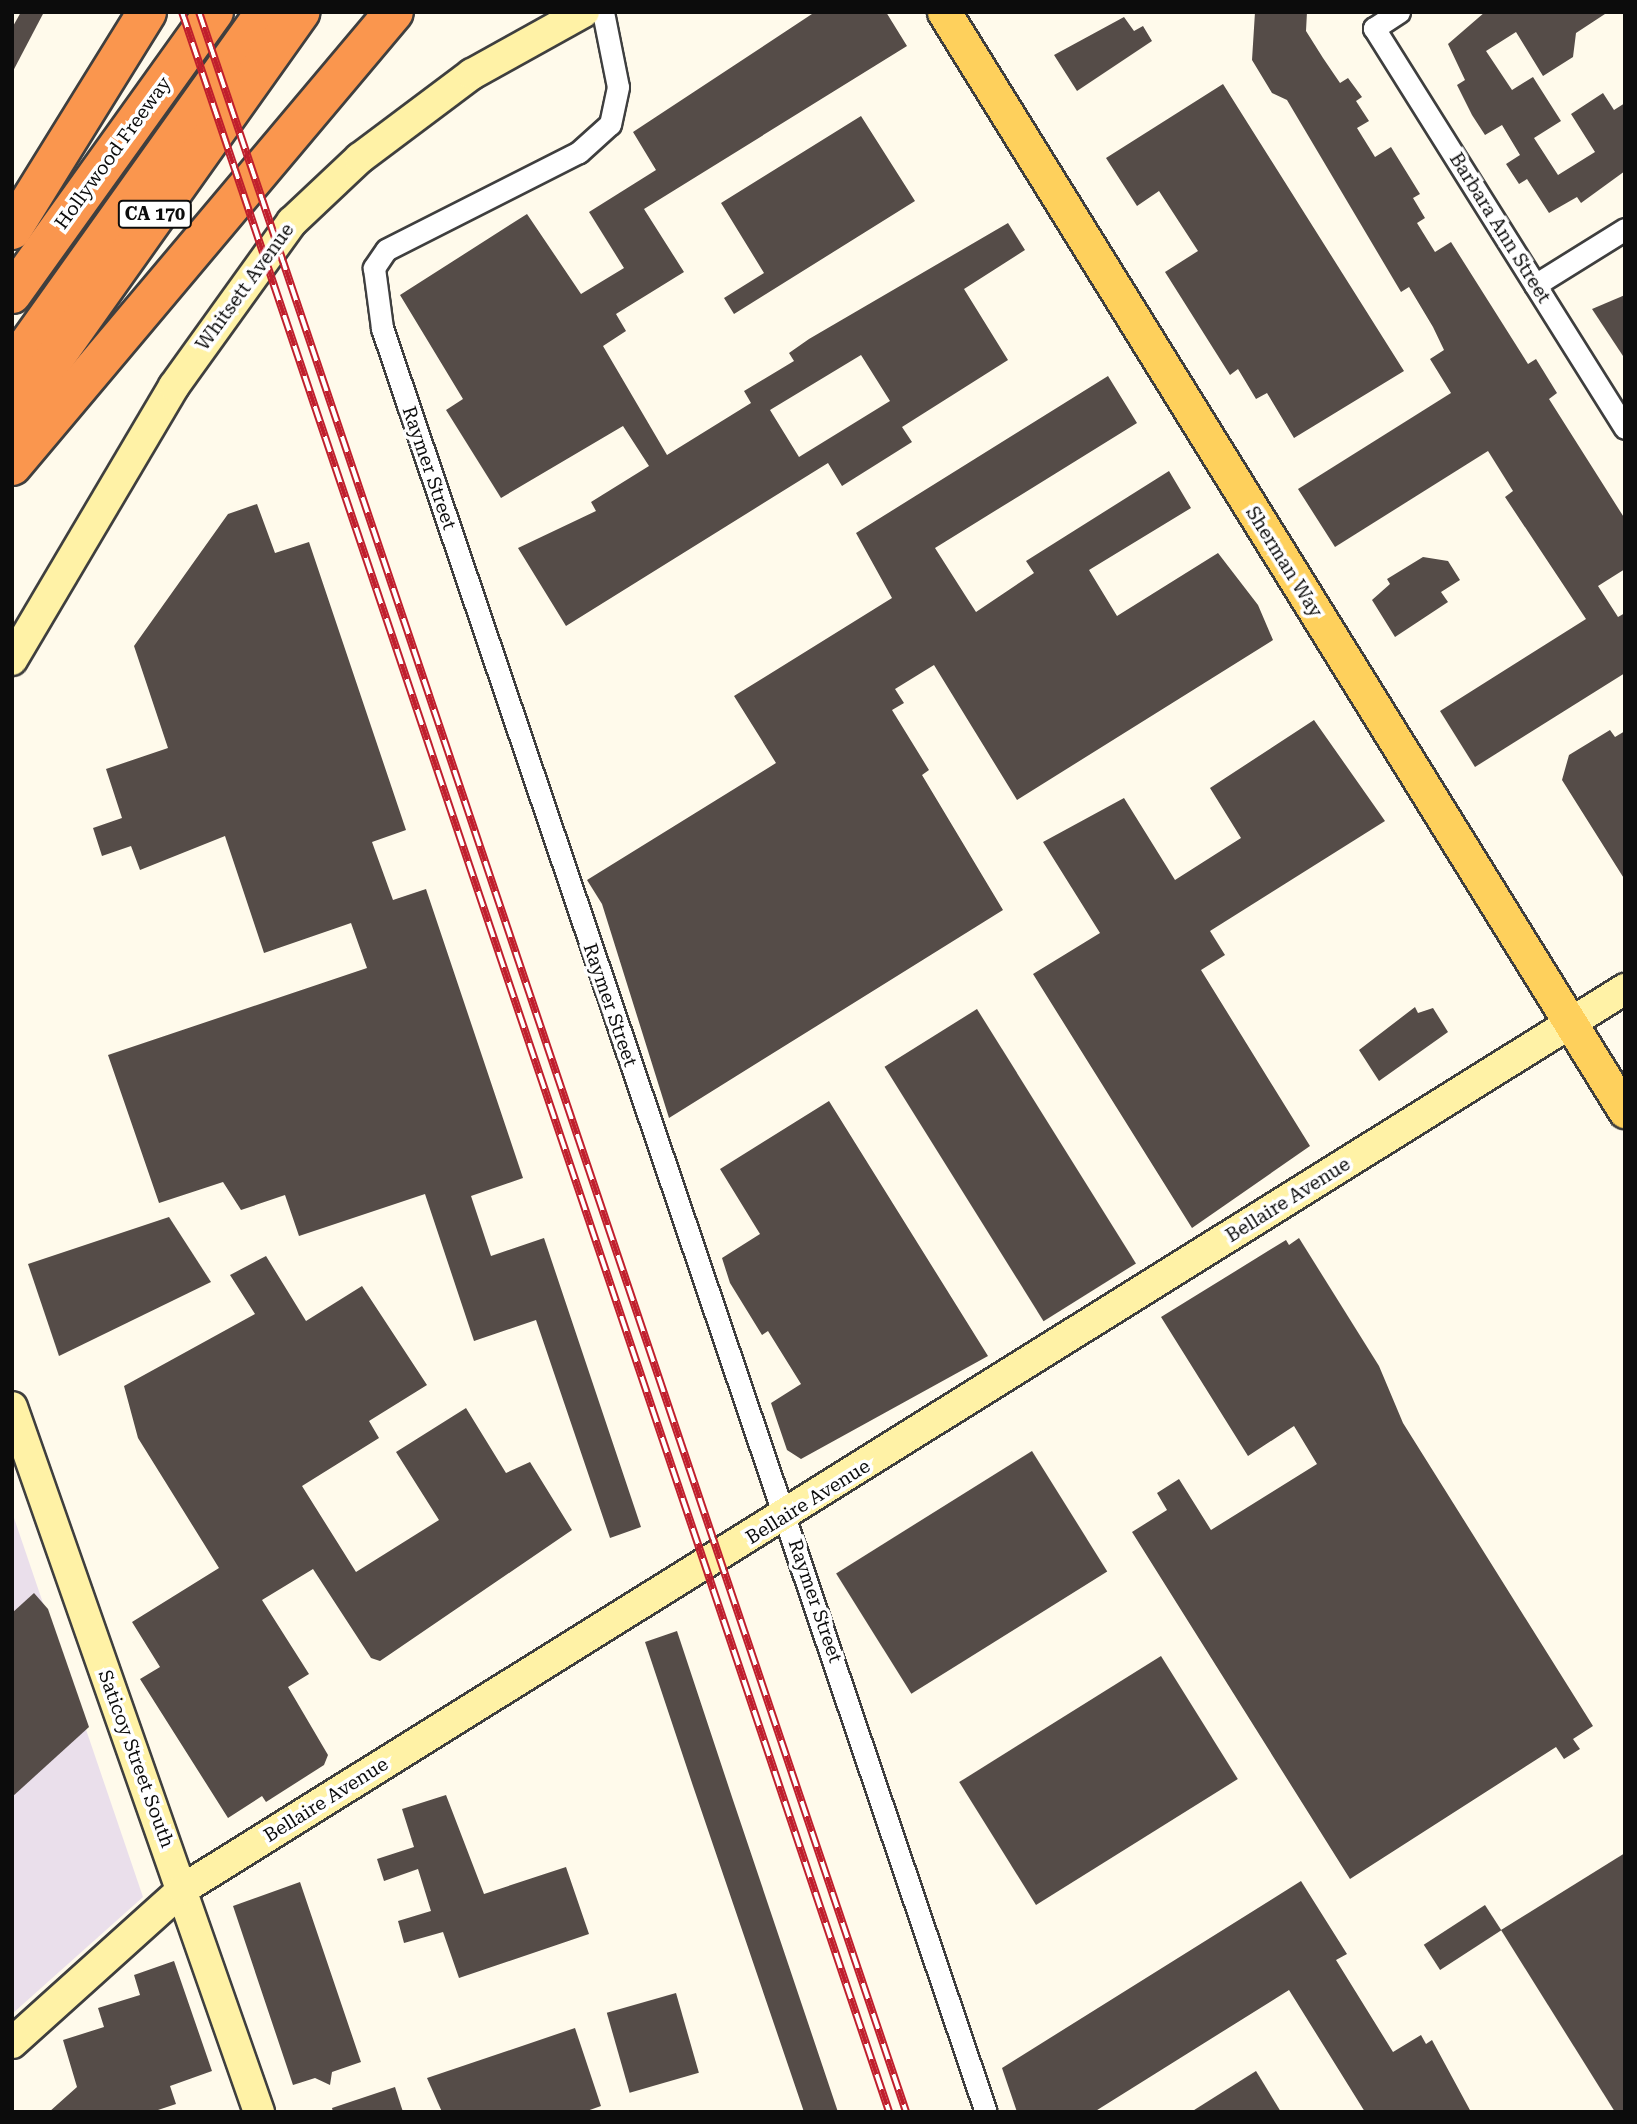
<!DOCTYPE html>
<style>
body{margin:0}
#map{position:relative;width:1637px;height:2124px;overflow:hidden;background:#fffaeb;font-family:"Roboto Serif",serif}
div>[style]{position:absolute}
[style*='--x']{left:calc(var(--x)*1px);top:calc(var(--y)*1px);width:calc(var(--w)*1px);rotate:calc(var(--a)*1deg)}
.industrial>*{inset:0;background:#eadfeb}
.building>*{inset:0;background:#554c48;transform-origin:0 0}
.roads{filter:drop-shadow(2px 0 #3f3f3f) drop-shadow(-2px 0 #3f3f3f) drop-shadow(0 2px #3f3f3f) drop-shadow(0 -2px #3f3f3f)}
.street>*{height:21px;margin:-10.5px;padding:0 10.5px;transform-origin:10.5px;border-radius:10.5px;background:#fff}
.secondary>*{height:30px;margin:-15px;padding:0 15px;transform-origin:15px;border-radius:15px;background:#fff2a6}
.primary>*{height:33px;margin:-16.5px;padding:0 16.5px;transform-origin:16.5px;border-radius:16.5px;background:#fed05c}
.highway>*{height:38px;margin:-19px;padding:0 19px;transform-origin:19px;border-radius:19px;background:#fa964e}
.rail>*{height:8px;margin-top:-4px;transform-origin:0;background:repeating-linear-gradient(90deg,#fff 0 16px,#c01f2d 0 32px);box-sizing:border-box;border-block:2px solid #c01f2d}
span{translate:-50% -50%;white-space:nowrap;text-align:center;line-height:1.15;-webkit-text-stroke:7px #fff;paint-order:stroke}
.shield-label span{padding:2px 5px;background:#fff;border:2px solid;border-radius:5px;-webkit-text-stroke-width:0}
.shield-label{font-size:18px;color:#0c0c0c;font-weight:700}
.street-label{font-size:19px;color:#0c0c0c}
.frame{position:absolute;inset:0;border:14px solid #0c0c0c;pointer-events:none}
</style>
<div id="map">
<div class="industrial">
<i style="clip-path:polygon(12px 1512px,143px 1897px,12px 2014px)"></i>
</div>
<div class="building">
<i style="clip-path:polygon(21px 12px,44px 12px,12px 73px,12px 28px)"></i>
<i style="clip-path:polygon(evenodd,815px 12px,886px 12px,907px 46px,644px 209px,684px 272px,616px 314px,626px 331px,603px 346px,667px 455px,751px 403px,744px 391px,794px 361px,789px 353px,809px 339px,1008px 223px,1025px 250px,964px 289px,1008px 360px,902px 427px,912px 442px,842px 486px,828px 463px,566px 626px,518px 548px,596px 511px,591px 502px,649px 466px,623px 426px,501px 498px,446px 410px,463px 399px,400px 295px,527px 214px,581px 294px,624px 268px,589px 212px,656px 170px,633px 132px,815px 12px,861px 355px,890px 401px,799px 457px,770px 410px,861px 355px)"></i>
<i style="clip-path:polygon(1255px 12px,1307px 12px,1306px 31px,1323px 58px,1340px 83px,1348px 78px,1362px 97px,1356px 101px,1369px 121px,1357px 128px,1375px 157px,1391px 147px,1420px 194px,1413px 198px,1425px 218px,1417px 223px,1435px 252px,1451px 242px,1528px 364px,1536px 359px,1557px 393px,1549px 399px,1625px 519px,1625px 569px,1598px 586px,1618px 617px,1625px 613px,1625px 673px,1475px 767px,1440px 711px,1586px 619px,1505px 497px,1513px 491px,1488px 451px,1335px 547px,1298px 489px,1451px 393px,1430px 359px,1444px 350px,1433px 327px,1409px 287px,1401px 292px,1287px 100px,1272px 93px,1252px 60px)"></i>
<i style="clip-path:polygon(1485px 12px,1608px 12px,1576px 33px,1573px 57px,1543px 76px,1516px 32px,1486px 51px,1512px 90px,1533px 77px,1561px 121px,1534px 138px,1558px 175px,1595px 152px,1571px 114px,1603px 93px,1614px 110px,1625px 103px,1625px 171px,1581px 203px,1577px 197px,1549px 213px,1527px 179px,1519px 184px,1506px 164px,1520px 155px,1502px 125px,1485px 135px,1472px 115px,1457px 85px,1465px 80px,1448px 44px)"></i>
<i style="clip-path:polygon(1124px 17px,1134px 31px,1143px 26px,1152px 41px,1077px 91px,1054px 55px)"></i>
<i style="clip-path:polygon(1223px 84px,1404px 371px,1294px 438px,1267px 393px,1256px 399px,1238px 369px,1230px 375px,1165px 272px,1198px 251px,1159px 191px,1137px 206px,1106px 158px)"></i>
<i style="clip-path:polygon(861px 116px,915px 201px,734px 314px,724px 298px,764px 273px,721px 203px)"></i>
<i style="clip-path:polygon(1625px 295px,1625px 359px,1592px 309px)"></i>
<i style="clip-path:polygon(1108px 376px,1137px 423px,935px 548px,965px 595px,976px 612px,1034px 573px,1026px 561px,1169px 471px,1191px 508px,1089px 570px,1117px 616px,1218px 553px,1258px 605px,1273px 640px,1017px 800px,934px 665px,895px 689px,904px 703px,892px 710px,929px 770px,922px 775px,1003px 910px,669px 1118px,602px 904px,587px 880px,776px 763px,734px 696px,892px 598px,856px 533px)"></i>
<i style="clip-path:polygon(257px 504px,275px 553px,309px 542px,406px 830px,372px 842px,393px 900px,426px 889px,523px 1178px,471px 1196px,491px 1256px,544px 1238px,641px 1527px,610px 1538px,536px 1320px,474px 1341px,425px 1194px,299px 1236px,285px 1195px,241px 1210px,223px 1182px,159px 1203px,108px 1055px,367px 968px,351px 923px,264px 953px,225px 836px,140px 870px,131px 846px,102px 856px,93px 828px,122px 818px,106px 769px,168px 748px,134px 646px,228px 514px)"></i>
<i style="clip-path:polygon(1423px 557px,1448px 561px,1460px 580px,1441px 592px,1448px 602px,1395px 637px,1372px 600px,1390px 584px,1387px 579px)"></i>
<i style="clip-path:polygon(1314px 720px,1385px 821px,1210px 931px,1225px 955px,1201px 970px,1310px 1146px,1192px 1228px,1033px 974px,1100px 933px,1043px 842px,1124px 798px,1175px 880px,1241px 838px,1210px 788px)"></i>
<i style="clip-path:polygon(1610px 730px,1615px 737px,1625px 731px,1625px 880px,1562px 780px,1569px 755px)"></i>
<i style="clip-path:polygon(1415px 1007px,1418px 1013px,1433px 1008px,1448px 1032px,1379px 1081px,1359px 1050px)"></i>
<i style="left:977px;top:1009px;width:300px;height:109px;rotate:58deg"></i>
<i style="clip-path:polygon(829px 1101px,988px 1356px,801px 1459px,787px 1450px,771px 1403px,801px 1384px,768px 1331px,762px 1335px,730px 1283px,722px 1258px,760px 1234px,720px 1169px)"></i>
<i style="clip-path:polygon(169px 1217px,211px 1282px,59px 1356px,28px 1264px)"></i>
<i style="clip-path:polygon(1299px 1238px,1379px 1366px,1403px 1423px,1593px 1726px,1573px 1739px,1580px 1749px,1564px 1759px,1556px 1747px,1350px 1879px,1132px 1532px,1167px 1510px,1157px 1493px,1179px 1479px,1211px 1530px,1317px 1464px,1294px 1426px,1248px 1456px,1161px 1317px,1286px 1240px,1289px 1245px)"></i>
<i style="clip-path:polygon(266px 1256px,306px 1321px,362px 1286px,427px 1385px,369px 1421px,379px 1438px,302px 1486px,356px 1572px,439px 1520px,396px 1452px,466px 1408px,506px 1473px,530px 1462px,572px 1530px,380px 1661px,371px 1658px,313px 1569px,262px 1600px,309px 1674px,288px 1687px,328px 1755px,324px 1765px,266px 1802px,262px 1796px,228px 1818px,140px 1679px,160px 1667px,132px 1622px,219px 1568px,138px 1438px,124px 1386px,255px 1314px,230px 1275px)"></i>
<i style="left:1032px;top:1451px;width:142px;height:231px;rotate:58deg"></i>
<i style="clip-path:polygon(34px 1593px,48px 1609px,89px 1727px,12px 1797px,12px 1613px)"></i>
<i style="clip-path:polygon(677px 1631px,733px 1800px,838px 2112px,804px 2112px,693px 1786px,645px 1642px)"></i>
<i style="left:1161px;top:1656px;width:145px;height:238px;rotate:58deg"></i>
<i style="clip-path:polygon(446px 1795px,484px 1894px,566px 1867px,589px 1934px,459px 1978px,443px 1932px,404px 1943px,398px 1921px,431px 1911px,418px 1869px,384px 1881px,377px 1859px,414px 1847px,402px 1809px)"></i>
<i style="clip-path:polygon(1625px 1853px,1625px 2112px,1615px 2112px,1501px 1930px)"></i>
<i style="clip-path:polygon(1301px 1881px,1347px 1954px,1336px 1960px,1393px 2052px,1421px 2035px,1426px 2044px,1432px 2040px,1471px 2112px,1365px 2112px,1289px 1990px,1094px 2112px,1017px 2112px,1002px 2068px)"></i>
<i style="clip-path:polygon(300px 1882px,361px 2062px,332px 2072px,330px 2085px,315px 2078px,293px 2085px,233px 1906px)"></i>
<i style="left:1485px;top:1905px;width:30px;height:73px;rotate:57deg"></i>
<i style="clip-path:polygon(174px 1961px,212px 2071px,170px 2086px,176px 2104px,152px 2112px,49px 2112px,77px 2087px,63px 2040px,104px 2027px,98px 2008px,140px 1995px,134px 1975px)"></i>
<i style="left:676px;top:1993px;width:83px;height:72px;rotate:74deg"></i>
<i style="clip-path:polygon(575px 2028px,601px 2106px,584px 2112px,442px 2112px,427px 2078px)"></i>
<i style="clip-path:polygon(1256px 2071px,1281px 2112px,1191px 2112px)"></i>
<i style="clip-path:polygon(395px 2087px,403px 2112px,333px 2112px,332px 2108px)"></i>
</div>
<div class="roads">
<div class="street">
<i style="--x:603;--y:12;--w:76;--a:78.7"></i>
<i style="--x:618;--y:87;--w:38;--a:102"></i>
<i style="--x:610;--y:124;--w:42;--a:137.9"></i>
<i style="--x:579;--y:152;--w:216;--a:153.1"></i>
<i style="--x:386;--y:250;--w:22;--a:124"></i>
<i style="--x:374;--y:268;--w:61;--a:82.4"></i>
<i style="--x:382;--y:328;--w:1883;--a:71.3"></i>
<i style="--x:1399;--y:12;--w:30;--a:147"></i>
<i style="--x:1374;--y:28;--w:472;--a:57.9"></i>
<i style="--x:1535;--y:285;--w:106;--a:-31.9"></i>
</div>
<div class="secondary">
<i style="--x:12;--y:660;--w:318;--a:-59.4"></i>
<i style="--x:174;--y:386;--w:202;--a:-54.3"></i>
<i style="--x:292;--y:222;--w:93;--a:-43.3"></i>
<i style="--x:360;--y:158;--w:140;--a:-36.9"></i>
<i style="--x:472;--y:74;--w:128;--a:-29"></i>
<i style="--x:12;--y:1407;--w:747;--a:70.69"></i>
<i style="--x:12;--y:2043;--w:230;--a:-42"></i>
<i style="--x:183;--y:1889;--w:1700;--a:-31.97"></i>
</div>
<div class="primary">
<i style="--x:944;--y:12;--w:1293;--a:58.22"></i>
</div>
<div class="highway">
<i style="--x:12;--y:230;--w:256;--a:-58.2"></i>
<i style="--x:12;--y:294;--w:347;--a:-54.4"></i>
<i style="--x:12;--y:367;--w:436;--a:-54.5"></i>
<i style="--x:12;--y:418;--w:498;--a:-54.6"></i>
<i style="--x:12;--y:466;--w:593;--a:-49.92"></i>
</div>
</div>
<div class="rail">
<i style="--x:182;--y:12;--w:2216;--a:71.39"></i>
<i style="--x:199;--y:12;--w:2216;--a:71.39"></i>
</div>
<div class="shield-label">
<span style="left:155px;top:214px">CA 170</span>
</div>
<div class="street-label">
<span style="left:113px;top:153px;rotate:-54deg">Hollywood Freeway</span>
<span style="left:1500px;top:228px;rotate:58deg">Barbara Ann Street</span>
<span style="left:245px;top:287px;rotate:-54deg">Whitsett Avenue</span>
<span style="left:429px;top:468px;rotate:71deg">Raymer Street</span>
<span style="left:1284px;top:562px;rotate:58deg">Sherman Way</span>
<span style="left:610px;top:1005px;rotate:71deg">Raymer Street</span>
<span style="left:1288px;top:1200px;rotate:-32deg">Bellaire Avenue</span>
<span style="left:808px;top:1502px;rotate:-32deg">Bellaire Avenue</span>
<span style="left:815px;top:1601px;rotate:71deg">Raymer Street</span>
<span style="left:136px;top:1759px;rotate:70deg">Saticoy Street South</span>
<span style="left:326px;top:1800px;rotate:-32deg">Bellaire Avenue</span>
</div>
<div class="frame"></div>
</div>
